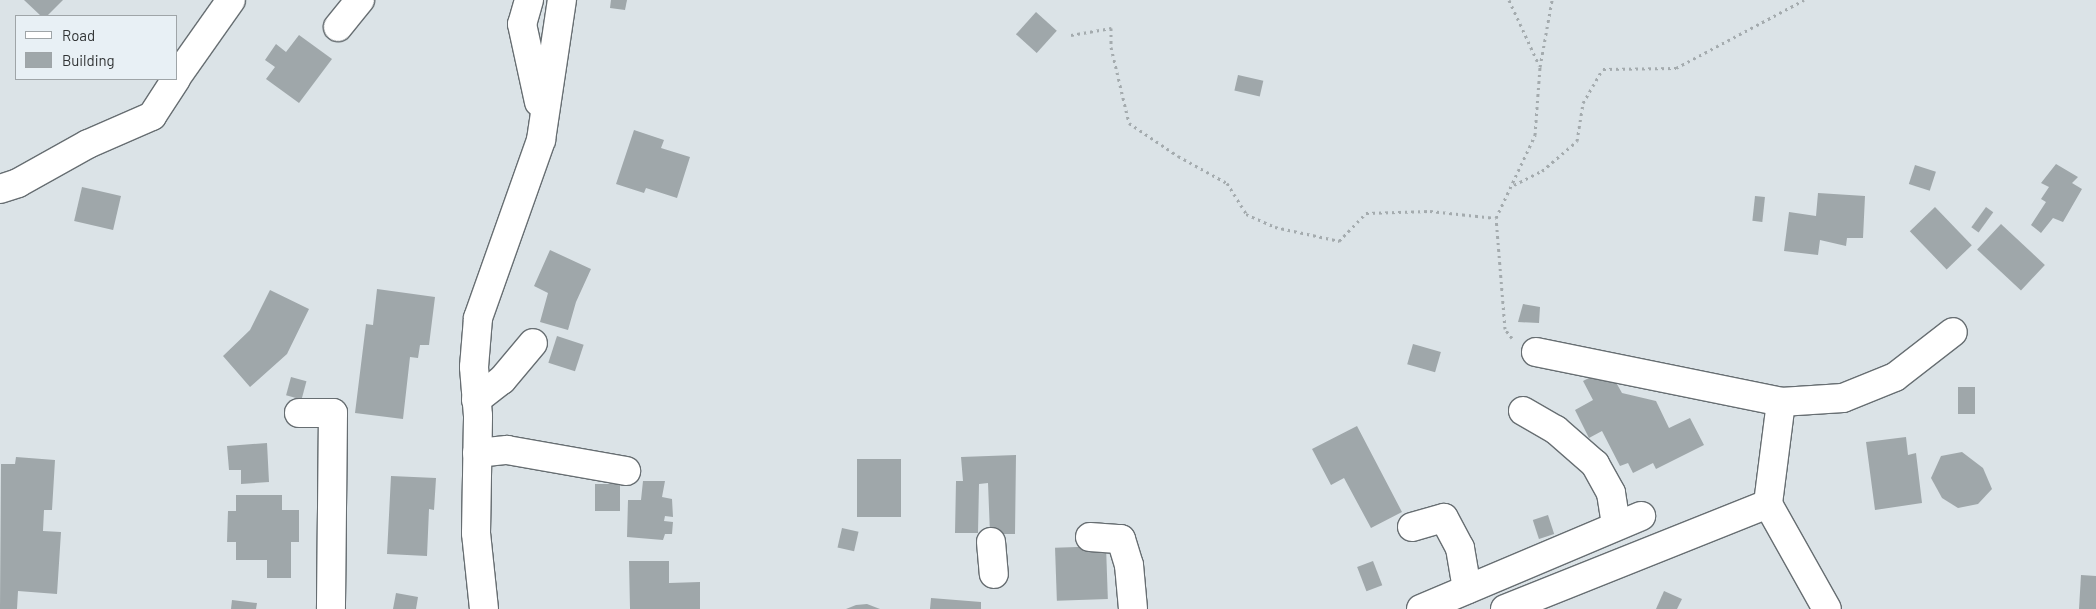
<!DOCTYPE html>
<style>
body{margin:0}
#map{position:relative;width:2096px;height:609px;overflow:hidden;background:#dbe3e7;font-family:Barlow,sans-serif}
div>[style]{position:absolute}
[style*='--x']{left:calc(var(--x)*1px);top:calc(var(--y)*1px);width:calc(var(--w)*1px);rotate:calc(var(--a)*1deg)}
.building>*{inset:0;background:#9fa7aa;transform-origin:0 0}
.path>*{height:3px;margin-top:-1.5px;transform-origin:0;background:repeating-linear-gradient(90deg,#a4abae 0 2.5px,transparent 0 6.5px)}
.roads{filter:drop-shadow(1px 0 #676e72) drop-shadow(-1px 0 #676e72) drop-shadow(0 1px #676e72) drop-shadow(0 -1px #676e72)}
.minor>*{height:28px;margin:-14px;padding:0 14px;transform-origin:14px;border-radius:14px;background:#fff}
span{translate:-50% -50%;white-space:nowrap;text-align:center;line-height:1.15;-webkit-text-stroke:4px #e8f0f5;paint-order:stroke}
.legend{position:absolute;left:15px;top:15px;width:162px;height:65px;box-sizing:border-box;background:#e8f0f5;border:1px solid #9fa5a8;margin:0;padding:6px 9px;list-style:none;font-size:15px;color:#313435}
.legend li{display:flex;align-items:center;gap:10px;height:25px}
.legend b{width:25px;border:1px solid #9fa5a8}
</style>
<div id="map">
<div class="building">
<i style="clip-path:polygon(24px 0,63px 0,47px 16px,41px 16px)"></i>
<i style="clip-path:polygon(611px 0,627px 0,625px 10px,610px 8px)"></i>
<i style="left:1036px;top:12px;width:28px;height:30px;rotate:42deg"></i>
<i style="clip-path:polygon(299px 35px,332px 59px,299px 103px,266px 79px,275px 67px,265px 60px,276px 44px,286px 52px)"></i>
<i style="left:1238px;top:75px;width:26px;height:16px;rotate:13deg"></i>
<i style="clip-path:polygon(634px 130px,664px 140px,661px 148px,690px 157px,677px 198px,646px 188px,644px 193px,616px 184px)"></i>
<i style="clip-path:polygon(2056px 164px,2078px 177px,2072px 183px,2082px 189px,2063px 222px,2053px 218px,2041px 233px,2031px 225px,2046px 202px,2041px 199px,2049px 187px,2041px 183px)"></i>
<i style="left:1915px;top:165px;width:22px;height:20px;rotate:18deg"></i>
<i style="left:82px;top:187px;width:40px;height:35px;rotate:13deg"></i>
<i style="clip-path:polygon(1818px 193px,1865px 196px,1863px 238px,1847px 238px,1846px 246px,1820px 240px,1818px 255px,1784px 251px,1789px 212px,1816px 216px)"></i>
<i style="left:1755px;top:196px;width:10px;height:25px;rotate:6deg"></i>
<i style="left:1935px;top:207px;width:53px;height:35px;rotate:46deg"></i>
<i style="left:1986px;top:207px;width:9px;height:25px;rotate:36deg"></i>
<i style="left:2001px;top:224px;width:60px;height:35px;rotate:43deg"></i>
<i style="clip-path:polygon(550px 250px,591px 269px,576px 302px,568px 330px,540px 322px,548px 293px,534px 286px)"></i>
<i style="clip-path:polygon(377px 289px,435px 297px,429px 345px,420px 345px,418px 358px,410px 357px,403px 419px,355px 413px,366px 324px,373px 325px)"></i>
<i style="clip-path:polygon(270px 290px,309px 309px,287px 354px,250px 387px,223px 356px,250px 330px)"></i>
<i style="clip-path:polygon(1523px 304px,1540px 307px,1539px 323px,1518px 322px)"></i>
<i style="left:557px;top:336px;width:28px;height:28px;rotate:18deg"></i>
<i style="left:1413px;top:344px;width:29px;height:21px;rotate:16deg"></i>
<i style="clip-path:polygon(1608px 368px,1622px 393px,1656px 401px,1669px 428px,1690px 418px,1704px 445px,1656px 469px,1653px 463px,1633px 473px,1628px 463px,1620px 466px,1602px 431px,1589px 438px,1575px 410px,1593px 400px,1583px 381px)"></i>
<i style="left:291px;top:377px;width:16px;height:19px;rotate:15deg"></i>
<i style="left:1958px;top:387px;width:17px;height:27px"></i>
<i style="clip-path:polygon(1357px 426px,1402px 512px,1371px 528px,1344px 478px,1331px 485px,1312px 449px)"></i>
<i style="clip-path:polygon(1906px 437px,1908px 455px,1916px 453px,1922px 503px,1875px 510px,1866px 442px)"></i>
<i style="clip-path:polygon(267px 443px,269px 482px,241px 484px,241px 470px,229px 470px,227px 446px)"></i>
<i style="clip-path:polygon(1962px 452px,1983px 468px,1992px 489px,1978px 504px,1958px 508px,1942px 498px,1931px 478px,1941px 456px)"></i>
<i style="clip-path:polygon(1016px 455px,1015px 534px,990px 534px,988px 483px,979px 484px,978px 533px,955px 533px,956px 481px,963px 481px,961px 457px)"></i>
<i style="clip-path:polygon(16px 457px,55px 460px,52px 510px,44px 510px,43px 531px,61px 532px,57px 594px,18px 591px,17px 609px,0 609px,1px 464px,15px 464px)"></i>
<i style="left:901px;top:459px;width:58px;height:44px;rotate:90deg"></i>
<i style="clip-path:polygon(391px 476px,436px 478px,434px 510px,429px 509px,427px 556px,387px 554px)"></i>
<i style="clip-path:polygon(643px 481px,665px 481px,662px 497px,672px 499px,673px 517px,665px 516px,664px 521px,673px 522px,672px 534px,665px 534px,663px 540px,627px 537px,628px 500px,641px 500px)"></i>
<i style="left:620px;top:484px;width:27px;height:25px;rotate:90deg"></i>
<i style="clip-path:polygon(236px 495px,282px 495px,282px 510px,299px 510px,299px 542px,291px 542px,291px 578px,267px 578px,267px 560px,236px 560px,236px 542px,227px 542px,228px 511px,236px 511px)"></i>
<i style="left:1548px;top:515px;width:20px;height:16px;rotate:72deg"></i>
<i style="left:842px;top:528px;width:17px;height:20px;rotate:13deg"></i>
<i style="left:1106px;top:546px;width:53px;height:51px;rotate:88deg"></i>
<i style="clip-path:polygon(629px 561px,669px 561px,669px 583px,700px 582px,700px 609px,630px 609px)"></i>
<i style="left:1373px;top:561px;width:26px;height:17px;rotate:69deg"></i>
<i style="clip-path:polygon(2081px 575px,2096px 576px,2096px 609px,2079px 609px)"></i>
<i style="clip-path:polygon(1664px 591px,1682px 599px,1677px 609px,1656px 609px)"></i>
<i style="clip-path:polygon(396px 593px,418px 597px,416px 609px,393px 609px)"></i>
<i style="clip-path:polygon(931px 598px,981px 602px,981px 609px,930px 609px)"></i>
<i style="clip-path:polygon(232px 600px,257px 603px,256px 609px,231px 609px)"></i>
<i style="clip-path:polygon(867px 604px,880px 609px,846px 609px,856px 605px)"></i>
</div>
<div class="path">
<i style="--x:1509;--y:0;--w:72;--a:65.2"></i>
<i style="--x:1071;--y:35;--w:41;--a:-9.9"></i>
<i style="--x:1111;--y:28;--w:19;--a:90"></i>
<i style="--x:1111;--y:47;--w:78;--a:76.7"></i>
<i style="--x:1129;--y:123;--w:59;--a:34"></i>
<i style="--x:1178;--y:156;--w:56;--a:28.9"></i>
<i style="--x:1227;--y:183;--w:36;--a:58"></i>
<i style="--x:1246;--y:214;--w:32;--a:24"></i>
<i style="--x:1275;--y:227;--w:66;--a:12.3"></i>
<i style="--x:1339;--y:241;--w:39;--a:-46"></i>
<i style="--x:1366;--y:213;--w:64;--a:-1.8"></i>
<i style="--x:1430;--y:211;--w:66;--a:6.1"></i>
<i style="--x:1514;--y:185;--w:31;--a:-27"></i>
<i style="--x:1542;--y:171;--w:46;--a:-40.6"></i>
<i style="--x:1577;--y:141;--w:38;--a:-81"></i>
<i style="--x:1583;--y:103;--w:39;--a:-60"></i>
<i style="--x:1603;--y:69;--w:73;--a:-0.8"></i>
<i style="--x:1676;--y:68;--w:145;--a:-28"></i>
<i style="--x:1512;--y:338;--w:11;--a:-128"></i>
<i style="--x:1505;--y:329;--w:111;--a:-94.6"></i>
<i style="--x:1496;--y:218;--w:92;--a:-64.8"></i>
<i style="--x:1535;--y:135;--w:68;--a:-85.8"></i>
<i style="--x:1540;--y:67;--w:68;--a:-79.8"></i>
</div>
<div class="roads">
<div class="minor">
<i style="--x:529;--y:0;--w:25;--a:106"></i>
<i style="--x:522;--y:24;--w:80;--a:77.7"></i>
<i style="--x:338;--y:27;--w:35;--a:-51"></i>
<i style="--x:176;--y:78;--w:95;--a:-54.8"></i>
<i style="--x:0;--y:189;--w:19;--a:-18"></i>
<i style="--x:18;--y:183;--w:80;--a:-29.1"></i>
<i style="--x:88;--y:144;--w:70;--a:-23.6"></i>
<i style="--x:152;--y:116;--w:44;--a:-57"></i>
<i style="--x:1536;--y:352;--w:250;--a:11.5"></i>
<i style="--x:1781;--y:402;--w:62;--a:-3.7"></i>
<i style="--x:1843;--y:398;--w:56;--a:-22"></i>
<i style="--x:1895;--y:377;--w:73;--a:-37.8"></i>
<i style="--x:476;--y:400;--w:33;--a:-38"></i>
<i style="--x:502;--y:380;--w:48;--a:-50"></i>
<i style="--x:1781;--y:402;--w:103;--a:97.3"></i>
<i style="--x:1768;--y:504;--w:120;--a:60.7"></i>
<i style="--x:1523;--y:411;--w:38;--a:30"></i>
<i style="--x:1556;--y:430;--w:52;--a:41.1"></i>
<i style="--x:1595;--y:464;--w:33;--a:61"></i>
<i style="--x:1611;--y:493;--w:33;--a:81"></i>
<i style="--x:299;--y:413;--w:34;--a:0"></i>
<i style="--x:333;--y:413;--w:196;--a:90.6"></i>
<i style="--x:477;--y:453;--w:30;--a:-6"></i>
<i style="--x:507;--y:450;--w:121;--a:10"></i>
<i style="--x:1412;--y:527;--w:33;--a:-16"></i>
<i style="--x:1444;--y:518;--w:34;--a:62"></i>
<i style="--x:1460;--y:548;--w:42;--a:80.3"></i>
<i style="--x:1090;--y:537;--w:31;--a:4"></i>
<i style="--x:1121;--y:539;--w:27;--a:73"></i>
<i style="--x:1129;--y:565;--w:44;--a:84.8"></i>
<i style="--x:991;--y:542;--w:32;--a:85"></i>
<i style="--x:484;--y:609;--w:76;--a:-96"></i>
<i style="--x:476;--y:533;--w:117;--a:-89"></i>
<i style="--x:478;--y:416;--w:49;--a:-94.7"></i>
<i style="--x:474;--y:367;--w:49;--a:-85.3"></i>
<i style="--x:478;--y:318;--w:189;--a:-70.5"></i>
<i style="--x:541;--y:140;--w:142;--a:-81.5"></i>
<i style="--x:1421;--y:609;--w:239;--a:-22.9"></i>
<i style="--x:1505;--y:609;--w:283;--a:-21.8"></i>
</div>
</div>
<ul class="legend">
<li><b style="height:6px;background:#fff"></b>Road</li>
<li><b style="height:14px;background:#9fa7aa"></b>Building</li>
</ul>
</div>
